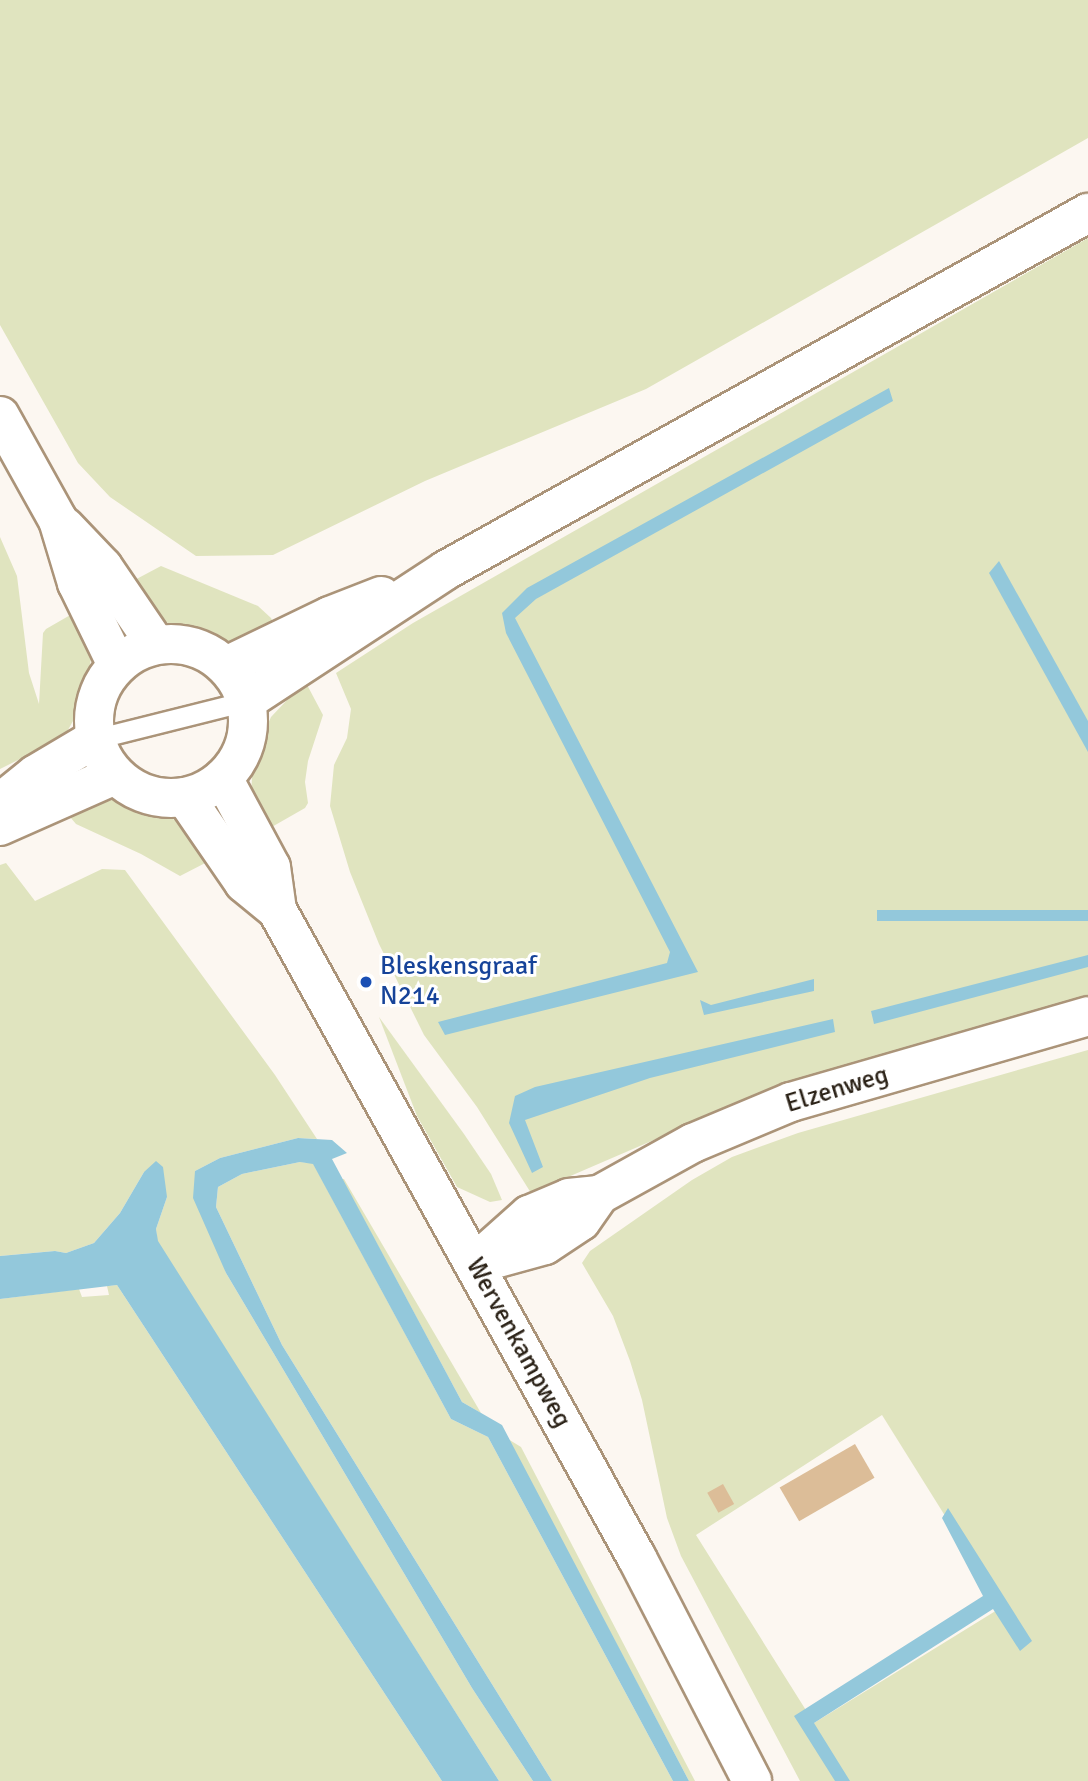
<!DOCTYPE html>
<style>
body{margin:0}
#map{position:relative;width:1088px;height:1781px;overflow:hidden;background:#fcf7f1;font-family:Signika,sans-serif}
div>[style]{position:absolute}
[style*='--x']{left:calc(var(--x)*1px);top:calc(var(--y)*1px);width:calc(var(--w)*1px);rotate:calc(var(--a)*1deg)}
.green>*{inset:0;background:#e0e4bf}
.water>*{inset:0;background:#93c8db;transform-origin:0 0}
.building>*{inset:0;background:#dcbd98;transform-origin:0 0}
.roads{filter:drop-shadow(2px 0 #ab9479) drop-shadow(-2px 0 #ab9479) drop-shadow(0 2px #ab9479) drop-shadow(0 -2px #ab9479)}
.service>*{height:19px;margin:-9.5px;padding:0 9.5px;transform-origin:9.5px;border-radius:9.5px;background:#fff}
.minor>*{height:38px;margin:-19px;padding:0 19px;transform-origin:19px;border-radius:19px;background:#fff}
.tertiary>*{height:38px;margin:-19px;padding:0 19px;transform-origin:19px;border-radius:19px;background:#fff}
.secondary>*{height:38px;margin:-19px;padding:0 19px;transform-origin:19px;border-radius:19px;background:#fff}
.primary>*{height:38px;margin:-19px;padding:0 19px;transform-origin:19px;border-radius:19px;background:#fff}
.primary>.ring{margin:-19px;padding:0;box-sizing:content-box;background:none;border:38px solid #fff;border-radius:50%}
.dots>*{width:19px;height:19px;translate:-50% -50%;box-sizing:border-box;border:4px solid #fff;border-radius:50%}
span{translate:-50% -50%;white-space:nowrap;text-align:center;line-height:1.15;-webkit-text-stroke:6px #fff;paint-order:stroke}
.transit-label{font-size:26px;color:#164399}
.left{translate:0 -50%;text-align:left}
.street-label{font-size:26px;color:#2b2217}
</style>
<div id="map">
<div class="green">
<i style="clip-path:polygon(0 0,1088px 0,1088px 138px,646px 389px,425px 481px,273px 555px,196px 556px,110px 497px,78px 463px,0 325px)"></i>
<i style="clip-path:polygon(1088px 238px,1088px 1006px,721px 1111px,531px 1193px,477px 1107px,424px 1035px,379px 944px,350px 872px,330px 806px,334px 765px,347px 738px,351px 709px,336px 673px,413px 623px)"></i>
<i style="clip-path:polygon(0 537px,17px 576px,29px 673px,39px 704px,43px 633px,46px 629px,79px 610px,92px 654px,82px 705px,64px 737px,0 769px)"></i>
<i style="clip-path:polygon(161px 566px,258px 606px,271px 618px,277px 632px,234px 642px,223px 642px,187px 632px,164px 621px,147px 607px,129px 583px)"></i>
<i style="clip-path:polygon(305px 681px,323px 715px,308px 761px,305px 782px,308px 803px,305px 808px,263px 832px,251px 797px,253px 757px,271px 717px)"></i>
<i style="clip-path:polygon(114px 800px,149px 808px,177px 821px,190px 831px,213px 859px,180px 876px,141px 854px,76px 824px,65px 811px,97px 801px)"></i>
<i style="clip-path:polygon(6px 863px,35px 901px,102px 869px,125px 870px,275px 1075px,317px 1139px,298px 1138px,220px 1158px,195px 1171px,226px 1273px,472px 1688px,533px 1781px,499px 1781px,157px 1241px,156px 1229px,167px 1197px,144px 1172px,120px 1213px,94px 1243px,66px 1253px,55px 1251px,0 1256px,0 865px)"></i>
<i style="clip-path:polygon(379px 1017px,464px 1134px,491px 1174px,502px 1200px,490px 1202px,457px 1187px,417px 1116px)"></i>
<i style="clip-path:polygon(evenodd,1088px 1050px,1088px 1781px,800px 1781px,681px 1556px,667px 1518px,642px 1400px,630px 1361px,613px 1316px,582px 1263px,590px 1251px,692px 1180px,732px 1157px,798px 1133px,1088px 1050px,882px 1415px,1002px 1607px,814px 1723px,696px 1535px,882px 1415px)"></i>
<i style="clip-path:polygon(300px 1162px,313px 1163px,451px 1419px,488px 1437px,673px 1781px,552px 1781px,282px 1345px,216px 1207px,218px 1187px,242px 1174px)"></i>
<i style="clip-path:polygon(342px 1179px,344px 1179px,481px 1413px,462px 1402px)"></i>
<i style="clip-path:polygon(117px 1285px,442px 1781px,0 1781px,0 1299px,79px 1289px,82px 1297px,109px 1295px,107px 1286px)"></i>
<i style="clip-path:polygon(508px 1439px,521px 1447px,695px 1781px,689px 1781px)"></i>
</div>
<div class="water">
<i style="clip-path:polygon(889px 388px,893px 401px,536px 599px,515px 618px,698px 972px,445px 1035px,438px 1022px,667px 963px,670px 952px,506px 633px,502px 613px,527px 588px)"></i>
<i style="clip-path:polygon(999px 561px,1088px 721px,1088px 752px,989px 573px)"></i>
<i style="left:1088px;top:910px;width:11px;height:211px;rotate:90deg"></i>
<i style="clip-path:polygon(1088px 955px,1088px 967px,874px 1024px,871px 1011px)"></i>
<i style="clip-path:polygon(814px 979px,814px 991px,704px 1015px,700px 1000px,711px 1005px)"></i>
<i style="clip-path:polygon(833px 1019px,835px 1032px,650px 1078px,525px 1120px,543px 1167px,532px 1173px,509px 1123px,515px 1096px,535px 1087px)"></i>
<i style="clip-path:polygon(298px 1138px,332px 1140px,347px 1153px,332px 1159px,462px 1402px,502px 1425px,689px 1781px,673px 1781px,488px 1437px,451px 1419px,313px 1164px,300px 1162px,242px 1174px,218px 1187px,216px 1207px,282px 1345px,552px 1781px,533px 1781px,472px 1688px,226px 1273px,193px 1198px,195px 1171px,220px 1158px)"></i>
<i style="clip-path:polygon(156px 1161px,163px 1167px,167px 1197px,156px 1229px,158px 1241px,499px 1781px,442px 1781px,117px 1285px,0 1299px,0 1256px,55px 1251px,66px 1253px,94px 1243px,120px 1213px,144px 1172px)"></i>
<i style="clip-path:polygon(948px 1508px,1032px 1641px,1020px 1651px,993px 1609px,814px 1723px,850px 1781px,835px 1781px,794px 1716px,983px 1596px,942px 1518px)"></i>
</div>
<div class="building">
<i style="left:855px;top:1444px;width:39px;height:87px;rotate:60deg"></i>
<i style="left:723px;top:1484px;width:23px;height:18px;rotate:61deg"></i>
</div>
<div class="roads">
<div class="service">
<i style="--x:95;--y:739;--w:156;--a:-14.1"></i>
</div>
<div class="minor">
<i style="--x:480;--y:1263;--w:67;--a:-15.5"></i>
<i style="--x:545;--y:1245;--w:43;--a:-33.7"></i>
<i style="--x:581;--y:1221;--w:32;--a:-55"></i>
<i style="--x:474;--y:1264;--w:74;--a:-41.7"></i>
<i style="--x:529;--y:1215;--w:43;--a:-23"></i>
<i style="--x:569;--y:1198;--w:30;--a:-6"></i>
<i style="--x:599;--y:1195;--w:107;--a:-29"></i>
<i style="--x:693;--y:1143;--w:106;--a:-22.7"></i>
<i style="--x:791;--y:1102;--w:309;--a:-16.1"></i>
</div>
<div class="tertiary">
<i style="--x:223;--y:778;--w:101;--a:61.7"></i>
<i style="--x:271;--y:867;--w:43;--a:82.1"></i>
<i style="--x:277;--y:910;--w:741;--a:60.95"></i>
<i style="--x:637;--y:1558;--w:251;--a:62.7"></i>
<i style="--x:185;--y:797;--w:104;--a:55.5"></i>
<i style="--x:244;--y:883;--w:43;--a:39.3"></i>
</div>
<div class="secondary">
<i style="--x:0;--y:416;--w:119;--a:60.9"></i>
<i style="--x:58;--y:520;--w:66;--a:73.2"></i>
<i style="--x:77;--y:583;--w:91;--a:64"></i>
<i style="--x:65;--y:527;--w:55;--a:46.5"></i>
<i style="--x:103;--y:567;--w:94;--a:55.8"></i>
</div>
<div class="primary">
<i class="ring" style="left:94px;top:644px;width:116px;height:116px"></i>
<i style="--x:226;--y:666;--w:115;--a:-25.7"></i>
<i style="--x:330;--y:616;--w:55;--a:-21.4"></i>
<i style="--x:246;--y:701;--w:239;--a:-33.2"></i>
<i style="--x:446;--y:570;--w:735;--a:-29.08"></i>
<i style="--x:0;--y:803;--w:46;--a:-38.9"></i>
<i style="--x:36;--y:774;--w:69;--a:-30.7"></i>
<i style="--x:0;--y:826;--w:126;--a:-23.9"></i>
</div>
</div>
<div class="dots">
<i style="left:366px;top:982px;background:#1a4fb4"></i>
</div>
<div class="transit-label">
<span class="left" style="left:380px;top:982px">Bleskensgraaf<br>N214</span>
</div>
<div class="street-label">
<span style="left:837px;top:1090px;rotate:-17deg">Elzenweg</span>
<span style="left:518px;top:1343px;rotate:61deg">Wervenkampweg</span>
</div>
</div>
